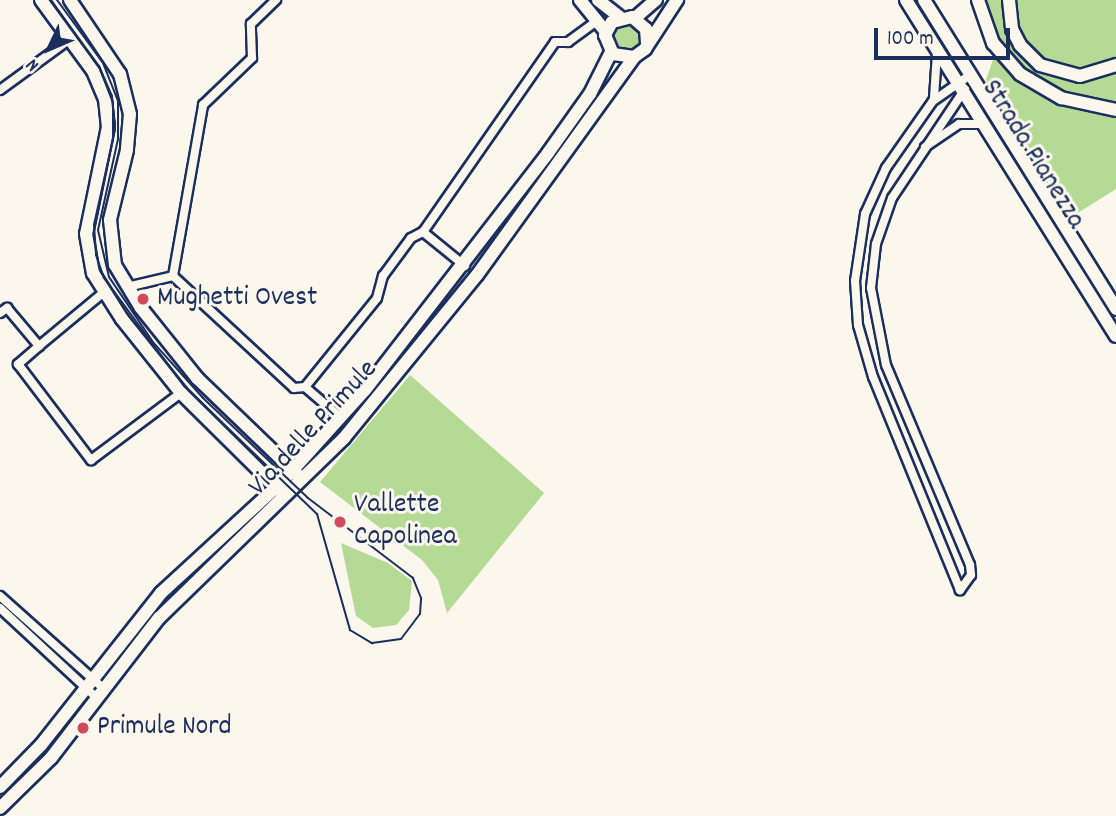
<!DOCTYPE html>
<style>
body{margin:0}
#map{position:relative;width:1116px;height:816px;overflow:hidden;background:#fbf7ec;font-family:Dekko,sans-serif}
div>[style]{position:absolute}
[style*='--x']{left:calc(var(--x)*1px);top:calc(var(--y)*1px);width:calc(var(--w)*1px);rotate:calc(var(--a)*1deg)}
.green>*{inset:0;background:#b5da95}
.round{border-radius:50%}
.roads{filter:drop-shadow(2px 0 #1b2f5e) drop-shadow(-2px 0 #1b2f5e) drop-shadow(0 2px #1b2f5e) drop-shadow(0 -2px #1b2f5e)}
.street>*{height:8px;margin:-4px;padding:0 4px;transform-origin:4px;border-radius:4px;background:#fbf7ec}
.secondary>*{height:12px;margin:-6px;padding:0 6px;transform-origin:6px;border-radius:6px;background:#fbf7ec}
.primary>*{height:12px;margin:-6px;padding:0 6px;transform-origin:6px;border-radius:6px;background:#fbf7ec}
.tram>*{height:2px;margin:-1px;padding:0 1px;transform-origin:1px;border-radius:1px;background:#1b2f5e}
.dots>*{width:19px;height:19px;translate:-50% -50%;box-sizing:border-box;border:4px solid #fbf7ec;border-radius:50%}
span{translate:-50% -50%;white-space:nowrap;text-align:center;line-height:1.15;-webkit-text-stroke:6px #fbf7ec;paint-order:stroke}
.street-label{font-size:28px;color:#1b2f5e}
.poi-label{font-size:28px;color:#1b2f5e}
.left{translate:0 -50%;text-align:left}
.north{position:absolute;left:14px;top:14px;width:70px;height:70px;-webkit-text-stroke:5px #fbf7ec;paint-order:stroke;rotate:226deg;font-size:19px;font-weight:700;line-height:28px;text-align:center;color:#1b2f5e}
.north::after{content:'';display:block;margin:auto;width:24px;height:32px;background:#1b2f5e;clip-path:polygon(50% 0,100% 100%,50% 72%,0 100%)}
.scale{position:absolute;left:874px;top:28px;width:136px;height:32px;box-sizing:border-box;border:4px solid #1b2f5e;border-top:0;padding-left:9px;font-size:21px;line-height:24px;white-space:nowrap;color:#1b2f5e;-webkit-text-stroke:5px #fbf7ec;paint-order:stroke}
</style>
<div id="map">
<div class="green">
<i style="clip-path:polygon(983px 0,1005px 0,1038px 69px,1046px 74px,1080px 81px,1116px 70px,1116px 105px,1070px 96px,1023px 71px,1001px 45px)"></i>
<i style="clip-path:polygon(1015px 0,1116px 0,1116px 59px,1083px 71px,1050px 66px,1018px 31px)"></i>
<i class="round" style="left:615px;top:22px;width:28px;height:28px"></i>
<i style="clip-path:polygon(994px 57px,1026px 88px,1046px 98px,1116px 117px,1116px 189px,1073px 216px,986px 80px)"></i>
<i style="clip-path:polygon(410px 375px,544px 493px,447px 613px,438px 580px,422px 560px,320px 482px)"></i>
<i style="clip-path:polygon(341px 543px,388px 563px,412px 581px,409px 610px,396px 625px,373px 628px,356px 616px)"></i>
</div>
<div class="roads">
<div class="street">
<i style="--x:965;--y:89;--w:131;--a:123.8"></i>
<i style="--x:892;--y:198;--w:49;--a:109.2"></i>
<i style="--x:876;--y:244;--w:44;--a:96.5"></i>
<i style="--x:871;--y:288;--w:78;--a:79"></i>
<i style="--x:886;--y:365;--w:217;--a:67.2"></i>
<i style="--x:970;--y:565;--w:10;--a:84"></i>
<i style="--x:971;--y:575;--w:19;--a:126"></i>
<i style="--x:960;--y:590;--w:230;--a:-112.2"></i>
<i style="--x:873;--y:377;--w:54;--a:-106.1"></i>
<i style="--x:858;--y:325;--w:44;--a:-93.9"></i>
<i style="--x:855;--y:281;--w:68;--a:-81.5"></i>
<i style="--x:865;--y:214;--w:51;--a:-65.5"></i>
<i style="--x:886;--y:168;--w:82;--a:-55"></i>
<i style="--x:933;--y:101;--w:45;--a:-35.1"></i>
<i style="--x:0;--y:90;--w:87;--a:-36.1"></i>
<i style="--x:934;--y:98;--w:45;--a:-86.2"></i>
<i style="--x:925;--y:147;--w:41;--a:-34.1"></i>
<i style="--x:959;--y:124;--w:25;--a:0"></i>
<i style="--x:423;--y:232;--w:54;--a:39"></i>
<i style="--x:173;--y:276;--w:174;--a:-80"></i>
<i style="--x:203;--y:105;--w:68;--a:-43.8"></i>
<i style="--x:252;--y:58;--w:34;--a:-92"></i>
<i style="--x:251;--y:24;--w:35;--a:-44"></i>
<i style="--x:127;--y:287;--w:47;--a:-13.4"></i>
<i style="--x:173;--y:276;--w:165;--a:42.8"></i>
<i style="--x:294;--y:388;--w:11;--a:-5"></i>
<i style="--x:305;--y:387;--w:114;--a:-51"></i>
<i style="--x:377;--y:298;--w:23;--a:-75"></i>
<i style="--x:383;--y:276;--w:47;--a:-53.6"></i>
<i style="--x:411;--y:238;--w:13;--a:-27"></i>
<i style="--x:423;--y:232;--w:231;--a:-55.2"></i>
<i style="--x:555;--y:42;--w:13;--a:0"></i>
<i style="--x:568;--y:42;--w:36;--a:-36"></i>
<i style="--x:0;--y:313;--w:9;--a:-36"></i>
<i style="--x:7;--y:308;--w:50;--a:49.9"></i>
<i style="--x:39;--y:346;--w:85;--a:-39.7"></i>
<i style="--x:39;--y:346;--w:28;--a:139"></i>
<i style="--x:18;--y:364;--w:121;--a:52.8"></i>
<i style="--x:91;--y:460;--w:112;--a:-36.7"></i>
<i style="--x:305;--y:387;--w:48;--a:40.7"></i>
<i style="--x:0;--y:596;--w:140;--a:41.8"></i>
<i style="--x:0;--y:608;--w:132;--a:42.9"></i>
</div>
<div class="secondary">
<i style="--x:41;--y:0;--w:88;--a:53.8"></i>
<i style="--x:93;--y:71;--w:30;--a:67"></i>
<i style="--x:105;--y:99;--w:28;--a:84"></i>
<i style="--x:108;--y:127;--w:109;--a:101.6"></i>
<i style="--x:86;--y:234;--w:40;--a:80"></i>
<i style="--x:93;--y:273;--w:54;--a:57.8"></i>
<i style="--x:122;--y:319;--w:95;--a:51.4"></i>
<i style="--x:181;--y:393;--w:139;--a:44.7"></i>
<i style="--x:70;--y:0;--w:89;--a:56"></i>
<i style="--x:120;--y:74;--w:41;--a:76"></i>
<i style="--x:130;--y:114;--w:36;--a:95"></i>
<i style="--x:127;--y:150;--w:72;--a:103.7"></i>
<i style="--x:110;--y:220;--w:45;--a:83.7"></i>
<i style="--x:115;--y:265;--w:50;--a:58.8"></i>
<i style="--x:141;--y:308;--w:90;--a:51.3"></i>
<i style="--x:197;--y:378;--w:141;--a:43.9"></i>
<i style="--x:580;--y:0;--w:41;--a:50.9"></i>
<i style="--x:598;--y:0;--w:28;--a:38"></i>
<i style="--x:906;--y:0;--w:396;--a:58"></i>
<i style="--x:924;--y:0;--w:364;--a:58.1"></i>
<i style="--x:635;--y:18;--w:28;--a:-41"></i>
<i style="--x:647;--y:43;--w:14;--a:-94"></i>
<i style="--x:646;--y:29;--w:18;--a:-139"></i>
<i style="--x:632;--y:17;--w:21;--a:166"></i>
<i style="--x:612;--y:22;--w:15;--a:118"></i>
<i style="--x:605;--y:35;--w:21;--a:67"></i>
<i style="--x:613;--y:54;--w:21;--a:8"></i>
<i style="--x:634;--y:57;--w:14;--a:-36"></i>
<i style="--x:645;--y:49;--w:59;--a:-56.9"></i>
<i style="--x:0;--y:787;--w:59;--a:-45.7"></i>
<i style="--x:41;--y:745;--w:194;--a:-51.7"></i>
<i style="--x:161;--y:593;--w:166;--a:-42.6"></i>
<i style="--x:283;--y:481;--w:122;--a:-48"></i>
<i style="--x:365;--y:390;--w:299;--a:-52.3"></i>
<i style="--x:548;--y:153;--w:72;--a:-54.6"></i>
<i style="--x:590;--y:94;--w:47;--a:-63.4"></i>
<i style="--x:0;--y:808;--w:71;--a:-44.4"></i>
<i style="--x:51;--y:758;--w:177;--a:-52.4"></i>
<i style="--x:159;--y:618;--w:258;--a:-44.2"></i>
<i style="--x:344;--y:438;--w:210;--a:-50.8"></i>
<i style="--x:477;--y:275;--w:269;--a:-54.2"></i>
</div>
<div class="primary">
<i style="--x:978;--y:0;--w:46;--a:70.8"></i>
<i style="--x:993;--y:43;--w:41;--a:48.9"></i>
<i style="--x:1020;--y:74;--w:48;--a:30.3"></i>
<i style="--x:1061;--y:98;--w:56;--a:12.3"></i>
<i style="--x:1009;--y:0;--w:29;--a:84"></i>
<i style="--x:1012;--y:29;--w:18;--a:63"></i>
<i style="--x:1020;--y:45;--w:28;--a:45"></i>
<i style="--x:1040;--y:65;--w:41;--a:15.4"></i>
<i style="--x:1080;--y:76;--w:38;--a:-17"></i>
</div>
</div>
<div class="tram">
<i style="--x:51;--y:0;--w:85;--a:54.6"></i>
<i style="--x:100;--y:69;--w:36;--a:69"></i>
<i style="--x:113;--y:103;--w:36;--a:90"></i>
<i style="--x:113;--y:139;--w:88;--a:102.5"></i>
<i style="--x:94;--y:225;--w:30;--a:86"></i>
<i style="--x:96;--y:255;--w:24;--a:71"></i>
<i style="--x:104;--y:278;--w:134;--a:53.5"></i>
<i style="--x:184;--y:386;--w:185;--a:43.9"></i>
<i style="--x:317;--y:514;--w:121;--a:74.1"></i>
<i style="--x:350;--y:630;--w:26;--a:31"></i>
<i style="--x:372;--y:643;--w:29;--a:-8"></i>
<i style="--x:401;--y:639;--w:31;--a:-53"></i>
<i style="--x:420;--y:614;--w:16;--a:-86"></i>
<i style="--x:421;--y:598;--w:22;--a:-112"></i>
<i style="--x:413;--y:578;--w:132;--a:-142.7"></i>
<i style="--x:308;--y:498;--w:145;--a:-136.4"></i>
<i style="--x:203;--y:398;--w:75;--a:-131.8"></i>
<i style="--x:153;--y:342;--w:78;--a:-124.1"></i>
<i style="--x:109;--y:277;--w:48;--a:-103.2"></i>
<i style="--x:98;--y:230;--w:93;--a:-77.6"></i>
<i style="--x:118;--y:139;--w:38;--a:-90"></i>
<i style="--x:118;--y:101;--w:41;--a:-111.5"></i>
<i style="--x:103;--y:63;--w:78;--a:-126.1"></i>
</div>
<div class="dots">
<i style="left:143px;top:299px;background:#d1495b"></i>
<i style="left:340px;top:522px;background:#d1495b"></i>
<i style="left:83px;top:728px;background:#d1495b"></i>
</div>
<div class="street-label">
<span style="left:1032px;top:155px;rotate:58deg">Strada Pianezza</span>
<span style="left:314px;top:429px;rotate:-47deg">Via delle Primule</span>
</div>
<div class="poi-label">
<span class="left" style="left:157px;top:299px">Mughetti Ovest</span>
<span class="left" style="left:354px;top:522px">Vallette<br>Capolinea</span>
<span class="left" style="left:97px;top:728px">Primule Nord</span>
</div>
<div class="north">N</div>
<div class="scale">100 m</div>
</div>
